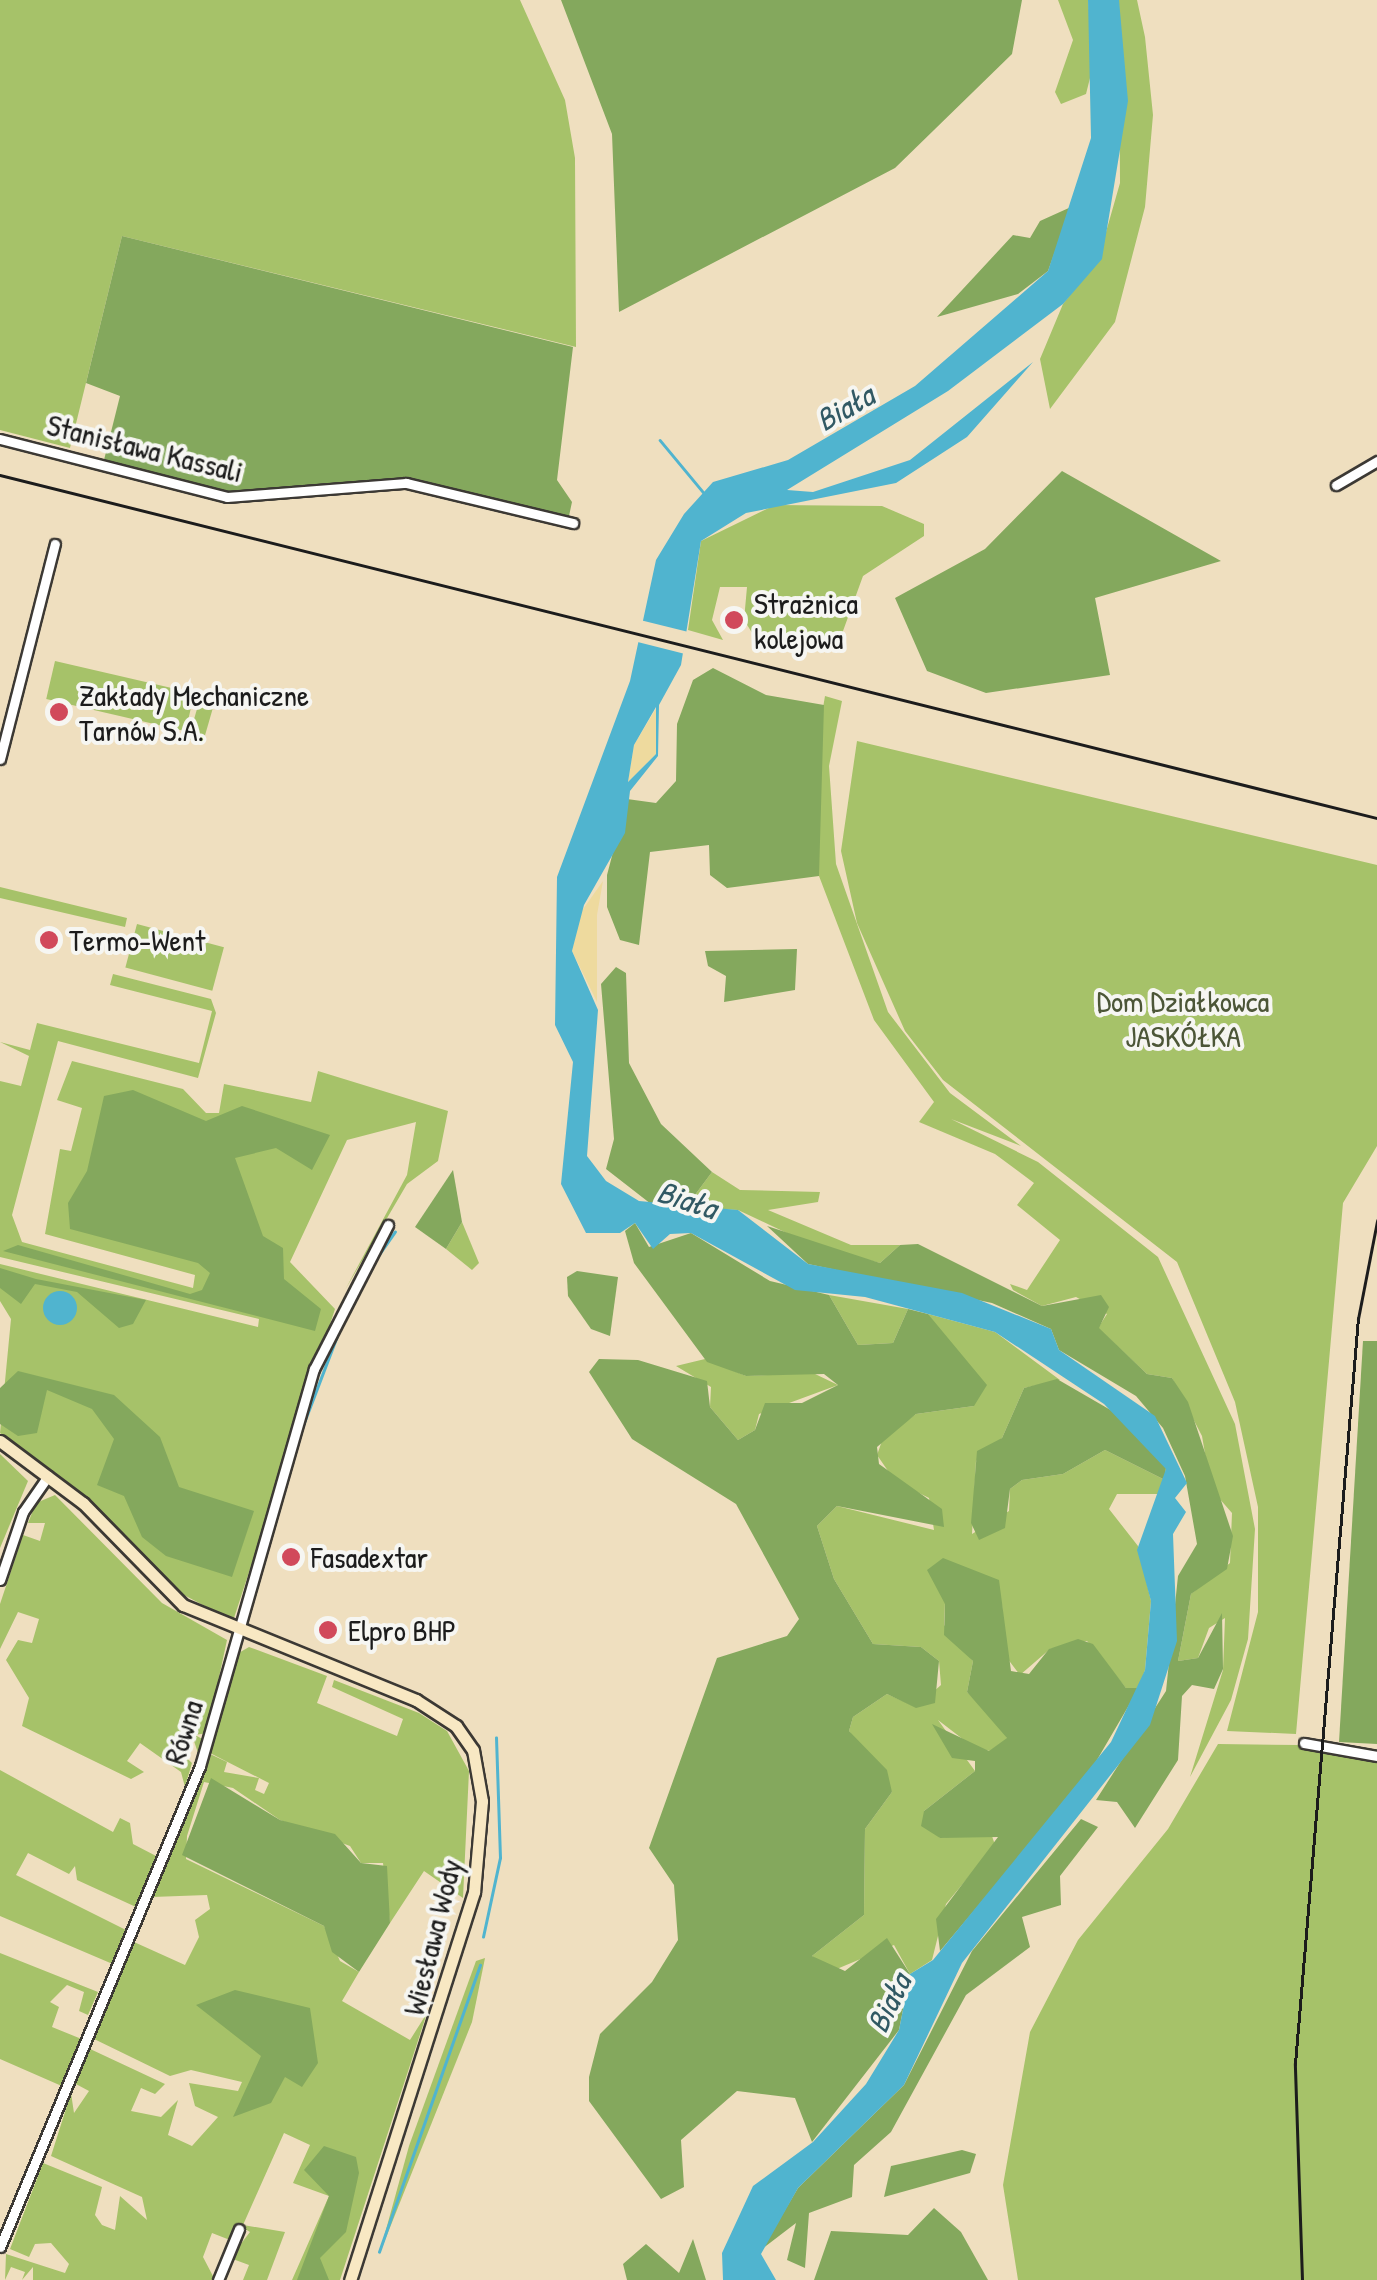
<!DOCTYPE html>
<meta charset="utf-8">
<style>
body{margin:0}
#map{position:relative;width:1377px;height:2280px;overflow:hidden;background:#efdfbf;font-family:"Patrick Hand",sans-serif}
div>[style]{position:absolute}
[style*='--x']{left:calc(var(--x)*1px);top:calc(var(--y)*1px);width:calc(var(--w)*1px);rotate:calc(var(--a)*1deg)}
.green>*{inset:0;background:#a6c269;transform-origin:0 0}
.forest>*{inset:0;background:#84a85d}
.sand>*{inset:0;background:#eeda9e}
.water>*{inset:0;background:#50b4cf}
.round{border-radius:50%}
.pier>*{inset:0;background:#efdfbf;transform-origin:0 0}
.stream>*{height:2.5px;margin:-1.25px;padding:0 1.25px;transform-origin:1.25px;border-radius:1.25px;background:#50b4cf}
.roads{filter:drop-shadow(2px 0 #3c3934) drop-shadow(-2px 0 #3c3934) drop-shadow(0 2px #3c3934) drop-shadow(0 -2px #3c3934)}
.street>*{height:9px;margin:-4.5px;padding:0 4.5px;transform-origin:4.5px;border-radius:4.5px;background:#fff}
.secondary>*{height:11px;margin:-5.5px;padding:0 5.5px;transform-origin:5.5px;border-radius:5.5px;background:#f8e8c3}
.rail>*{height:2.5px;margin:-1.25px;padding:0 1.25px;transform-origin:1.25px;border-radius:1.25px;background:#1c1c1c}
.dots>*{width:28px;height:28px;translate:-50% -50%;box-sizing:border-box;border:5px solid #f6f6f2;border-radius:50%}
span{translate:-50% -50%;white-space:nowrap;text-align:center;line-height:1.15;-webkit-text-stroke:8px #f6f6f2;paint-order:stroke}
.street-label{font-size:30px;color:#1c1c1c}
.poi-label{font-size:30px;color:#1c1c1c}
.left{translate:0 -50%;text-align:left}
.park-label{font-size:30px;color:#4c5637}
.water-label{font-size:32px;color:#315964;font-style:italic}
</style>
<div id="map">
<div class="green">
<i style="clip-path:polygon(0 0,520px 0,565px 100px,575px 158px,576px 347px,122px 236px,70px 448px,0 430px)"></i>
<i style="clip-path:polygon(1058px 0,1088px 0,1094px 62px,1086px 94px,1061px 104px,1055px 92px,1073px 40px)"></i>
<i style="clip-path:polygon(1119px 0,1137px 0,1145px 37px,1153px 115px,1145px 207px,1115px 322px,1050px 409px,1040px 359px,1063px 304px,1098px 260px,1120px 183px)"></i>
<i style="clip-path:polygon(775px 505px,882px 506px,924px 524px,924px 536px,863px 576px,839px 642px,823px 649px,785px 641px,761px 647px,744px 620px,747px 587px,720px 587px,712px 620px,723px 640px,688px 630px,701px 541px)"></i>
<i style="left:55px;top:661px;width:143px;height:39px;rotate:13deg"></i>
<i style="left:201px;top:695px;width:15px;height:46px;rotate:16deg"></i>
<i style="clip-path:polygon(825px 696px,842px 701px,829px 766px,836px 864px,888px 1012px,950px 1093px,1021px 1146px,951px 1119px,1038px 1162px,1158px 1257px,1235px 1424px,1255px 1529px,1248px 1639px,1231px 1700px,1190px 1777px,1223px 1670px,1225px 1618px,1209px 1628px,1198px 1658px,1178px 1661px,1191px 1594px,1230px 1563px,1232px 1513px,1211px 1489px,1202px 1436px,1172px 1378px,1147px 1374px,1098px 1328px,1107px 1314px,1076px 1297px,1042px 1306px,1013px 1290px,1010px 1284px,1027px 1290px,1060px 1240px,1017px 1205px,1034px 1183px,995px 1154px,919px 1122px,934px 1102px,874px 1020px,819px 876px,815px 755px)"></i>
<i style="clip-path:polygon(857px 741px,1377px 865px,1377px 1146px,1343px 1203px,1296px 1734px,1227px 1731px,1258px 1612px,1258px 1507px,1235px 1402px,1177px 1262px,943px 1080px,905px 1031px,857px 923px,841px 851px)"></i>
<i style="clip-path:polygon(0 887px,127px 918px,125px 927px,0 898px)"></i>
<i style="left:137px;top:924px;width:90px;height:45px;rotate:15deg"></i>
<i style="clip-path:polygon(113px 974px,211px 999px,216px 1013px,198px 1078px,58px 1041px,12px 1215px,22px 1242px,193px 1288px,195px 1275px,45px 1234px,60px 1149px,71px 1151px,82px 1108px,57px 1100px,72px 1061px,183px 1089px,206px 1113px,219px 1113px,224px 1084px,311px 1102px,318px 1071px,448px 1111px,438px 1161px,407px 1184px,345px 1290px,407px 1175px,416px 1122px,347px 1140px,290px 1262px,335px 1309px,233px 1621px,167px 1586px,83px 1494px,0 1433px,11px 1319px,0 1301px,0 1264px,258px 1327px,259px 1319px,0 1257px,0 1081px,21px 1086px,29px 1056px,0 1042px,30px 1050px,37px 1023px,199px 1063px,212px 1011px,110px 985px)"></i>
<i style="clip-path:polygon(712px 1172px,740px 1190px,820px 1192px,818px 1202px,768px 1210px,851px 1245px,900px 1245px,880px 1263px,814px 1246px,738px 1210px,686px 1207px)"></i>
<i style="clip-path:polygon(462px 1222px,479px 1263px,472px 1270px,446px 1249px)"></i>
<i style="clip-path:polygon(829px 1295px,908px 1309px,893px 1343px,858px 1345px)"></i>
<i style="clip-path:polygon(928px 1314px,995px 1332px,1060px 1380px,1024px 1388px,1002px 1438px,976px 1461px,972px 1534px,1009px 1511px,1010px 1489px,1022px 1480px,1063px 1474px,1105px 1450px,1165px 1480px,1158px 1494px,1117px 1494px,1109px 1509px,1138px 1546px,1151px 1601px,1145px 1670px,1139px 1688px,1126px 1688px,1087px 1641px,1050px 1649px,1020px 1675px,1004px 1654px,1002px 1604px,945px 1603px,944px 1625px,973px 1661px,967px 1692px,1006px 1727px,1007px 1739px,990px 1751px,973px 1747px,938px 1720px,975px 1771px,924px 1811px,940px 1838px,990px 1830px,995px 1845px,946px 1904px,932px 1960px,910px 1974px,894px 1945px,832px 1971px,812px 1956px,864px 1915px,865px 1829px,892px 1792px,849px 1731px,853px 1717px,887px 1694px,916px 1707px,941px 1685px,939px 1661px,921px 1647px,873px 1644px,834px 1579px,817px 1526px,837px 1506px,934px 1530px,929px 1498px,895px 1481px,877px 1455px,883px 1438px,916px 1414px,974px 1406px)"></i>
<i style="clip-path:polygon(705px 1359px,746px 1376px,813px 1373px,838px 1385px,759px 1414px,755px 1430px,738px 1440px,710px 1407px,711px 1387px,676px 1366px)"></i>
<i style="clip-path:polygon(0 1454px,28px 1481px,0 1548px)"></i>
<i style="clip-path:polygon(55px 1495px,162px 1603px,227px 1640px,207px 1733px,195px 1735px,206px 1741px,200px 1759px,194px 1741px,181px 1736px,176px 1748px,192px 1763px,185px 1787px,181px 1772px,140px 1743px,127px 1761px,144px 1772px,131px 1779px,22px 1726px,29px 1698px,6px 1660px,18px 1640px,32px 1643px,39px 1619px,18px 1612px,0 1649px,0 1604px,23px 1535px,40px 1541px,45px 1523px,28px 1523px,36px 1503px)"></i>
<i style="clip-path:polygon(249px 1647px,327px 1676px,317px 1703px,397px 1736px,403px 1719px,332px 1687px,334px 1680px,419px 1713px,447px 1731px,469px 1771px,463px 1898px,424px 1871px,390px 1923px,383px 1863px,361px 1863px,350px 1846px,280px 1820px,233px 1788px,204px 1782px,187px 1836px,186px 1859px,324px 1926px,340px 1961px,359px 1972px,342px 2001px,410px 2040px,427px 2013px,340px 2280px,292px 2280px,329px 2196px,293px 2183px,310px 2145px,284px 2133px,243px 2225px,285px 2232px,267px 2280px,243px 2280px,249px 2265px,230px 2258px,250px 2232px,237px 2224px,230px 2240px,212px 2233px,203px 2257px,215px 2280px,33px 2280px,33px 2267px,22px 2280px,25px 2272px,11px 2267px,5px 2280px,6px 2254px,65px 2273px,69px 2264px,51px 2243px,35px 2244px,29px 2257px,10px 2249px,43px 2163px,102px 2187px,95px 2215px,102px 2225px,115px 2230px,120px 2196px,147px 2220px,142px 2197px,51px 2156px,71px 2093px,74px 2113px,89px 2091px,74px 2083px,88px 2048px,165px 2084px,155px 2094px,141px 2088px,131px 2111px,161px 2117px,178px 2100px,168px 2135px,192px 2146px,218px 2117px,195px 2106px,189px 2083px,238px 2091px,242px 2082px,191px 2070px,170px 2076px,92px 2038px,134px 1942px,185px 1965px,199px 1937px,195px 1920px,210px 1909px,207px 1895px,152px 1897px,210px 1754px,227px 1762px,224px 1772px,259px 1778px,255px 1790px,264px 1794px,269px 1783px,210px 1753px,237px 1654px)"></i>
<i style="clip-path:polygon(1218px 1744px,1299px 1745px,1377px 1760px,1377px 2280px,1018px 2280px,1003px 2185px,1030px 2032px,1078px 1940px,1168px 1829px)"></i>
<i style="clip-path:polygon(0 1770px,113px 1832px,120px 1818px,130px 1823px,133px 1844px,158px 1857px,136px 1907px,77px 1880px,75px 1866px,69px 1874px,28px 1853px,16px 1875px,128px 1931px,115px 1965px,0 1916px)"></i>
<i style="clip-path:polygon(0 1953px,98px 1992px,88px 2015px,79px 2011px,84px 1992px,67px 1985px,50px 2002px,59px 2007px,52px 2027px,84px 2040px,64px 2087px,0 2059px)"></i>
<i style="clip-path:polygon(485px 1958px,472px 2022px,379px 2255px,409px 2146px,476px 1961px)"></i>
</div>
<div class="forest">
<i style="clip-path:polygon(561px 0,1022px 0,1012px 54px,895px 168px,619px 312px,612px 134px)"></i>
<i style="clip-path:polygon(1071px 207px,1048px 271px,1018px 294px,937px 317px,1013px 235px,1030px 238px,1040px 221px)"></i>
<i style="clip-path:polygon(122px 236px,573px 347px,557px 480px,572px 502px,569px 516px,412px 480px,247px 496px,104px 460px,120px 396px,86px 383px)"></i>
<i style="clip-path:polygon(1062px 471px,1221px 561px,1095px 598px,1110px 675px,986px 693px,927px 671px,895px 598px,985px 549px)"></i>
<i style="clip-path:polygon(713px 668px,766px 695px,824px 705px,819px 876px,727px 888px,710px 875px,709px 845px,650px 852px,639px 945px,620px 940px,607px 907px,607px 875px,627px 799px,656px 803px,676px 781px,677px 724px,693px 680px)"></i>
<i style="clip-path:polygon(797px 949px,795px 990px,724px 1002px,726px 976px,708px 966px,705px 951px)"></i>
<i style="clip-path:polygon(616px 967px,626px 973px,629px 1063px,661px 1124px,712px 1172px,686px 1207px,651px 1204px,606px 1169px,614px 1139px,601px 984px)"></i>
<i style="clip-path:polygon(133px 1090px,206px 1121px,242px 1106px,330px 1135px,312px 1170px,276px 1148px,235px 1158px,263px 1236px,283px 1248px,284px 1279px,321px 1309px,315px 1331px,3px 1251px,18px 1245px,190px 1294px,202px 1290px,210px 1273px,198px 1263px,70px 1229px,68px 1203px,87px 1171px,104px 1096px)"></i>
<i style="clip-path:polygon(453px 1170px,462px 1222px,446px 1249px,415px 1227px)"></i>
<i style="clip-path:polygon(635px 1223px,649px 1247px,691px 1233px,770px 1281px,829px 1295px,858px 1345px,893px 1343px,908px 1309px,928px 1314px,987px 1385px,974px 1406px,916px 1414px,877px 1447px,879px 1464px,942px 1509px,944px 1527px,837px 1506px,817px 1526px,834px 1579px,873px 1644px,921px 1647px,939px 1661px,935px 1703px,916px 1708px,887px 1694px,853px 1717px,849px 1731px,887px 1770px,892px 1792px,865px 1829px,864px 1915px,812px 1956px,845px 1971px,887px 1938px,910px 1974px,899px 2030px,812px 2142px,795px 2098px,737px 2091px,681px 2140px,684px 2187px,661px 2199px,589px 2101px,589px 2077px,600px 2034px,652px 1982px,678px 1940px,674px 1885px,649px 1848px,717px 1658px,787px 1636px,799px 1619px,736px 1504px,632px 1439px,589px 1372px,599px 1359px,638px 1360px,707px 1381px,710px 1407px,738px 1440px,755px 1430px,765px 1403px,802px 1403px,838px 1385px,824px 1374px,746px 1376px,707px 1362px,634px 1263px,625px 1231px)"></i>
<i style="clip-path:polygon(767px 1226px,880px 1263px,900px 1245px,918px 1244px,1042px 1306px,1101px 1295px,1109px 1307px,1099px 1328px,1147px 1374px,1172px 1378px,1188px 1402px,1233px 1536px,1227px 1569px,1191px 1594px,1178px 1661px,1198px 1658px,1222px 1613px,1223px 1669px,1214px 1689px,1192px 1685px,1182px 1696px,1178px 1760px,1135px 1828px,1117px 1802px,1096px 1800px,1166px 1691px,1178px 1576px,1197px 1544px,1185px 1476px,1163px 1428px,1136px 1396px,1059px 1350px,1051px 1329px,992px 1303px,808px 1264px)"></i>
<i style="clip-path:polygon(0 1268px,36px 1279px,146px 1300px,133px 1324px,119px 1328px,77px 1292px,35px 1284px,21px 1304px,0 1288px)"></i>
<i style="clip-path:polygon(577px 1271px,618px 1277px,610px 1336px,591px 1329px,568px 1296px,567px 1277px)"></i>
<i style="clip-path:polygon(1363px 1341px,1377px 1341px,1377px 1744px,1339px 1742px)"></i>
<i style="clip-path:polygon(18px 1371px,114px 1395px,160px 1437px,179px 1487px,254px 1511px,232px 1577px,166px 1556px,142px 1537px,124px 1496px,97px 1485px,114px 1439px,92px 1409px,47px 1390px,37px 1433px,18px 1436px,0 1424px,0 1388px)"></i>
<i style="clip-path:polygon(1057px 1379px,1114px 1412px,1166px 1467px,1165px 1480px,1105px 1450px,1063px 1474px,1022px 1480px,1010px 1489px,1005px 1528px,979px 1540px,971px 1523px,977px 1451px,1002px 1438px,1024px 1388px)"></i>
<i style="clip-path:polygon(943px 1558px,999px 1580px,1011px 1671px,1029px 1674px,1049px 1649px,1078px 1639px,1093px 1644px,1126px 1688px,1139px 1688px,1087px 1777px,940px 1951px,936px 1919px,998px 1837px,940px 1838px,921px 1826px,924px 1811px,975px 1771px,975px 1761px,952px 1758px,932px 1724px,989px 1751px,1007px 1738px,967px 1692px,973px 1661px,944px 1635px,945px 1604px,927px 1570px)"></i>
<i style="clip-path:polygon(211px 1778px,280px 1820px,335px 1834px,361px 1863px,387px 1866px,390px 1923px,359px 1972px,332px 1952px,324px 1926px,182px 1855px)"></i>
<i style="clip-path:polygon(1081px 1819px,1098px 1827px,1060px 1876px,1061px 1905px,1022px 1917px,1030px 1947px,966px 1995px,891px 2132px,854px 2165px,852px 2197px,809px 2213px,805px 2268px,787px 2260px,796px 2223px,762px 2249px,798px 2188px,904px 2085px,972px 1951px)"></i>
<i style="clip-path:polygon(235px 1990px,310px 2008px,318px 2063px,302px 2087px,285px 2077px,271px 2103px,233px 2117px,261px 2056px,196px 2005px)"></i>
<i style="clip-path:polygon(324px 2146px,356px 2157px,359px 2173px,346px 2232px,320px 2258px,329px 2280px,297px 2280px,329px 2196px,304px 2170px)"></i>
<i style="clip-path:polygon(962px 2150px,976px 2154px,970px 2173px,884px 2197px,891px 2166px)"></i>
<i style="clip-path:polygon(934px 2208px,961px 2232px,988px 2280px,814px 2280px,831px 2231px,908px 2235px)"></i>
<i style="clip-path:polygon(693px 2239px,706px 2280px,627px 2280px,623px 2264px,646px 2244px,679px 2273px)"></i>
</div>
<div class="sand">
<i style="clip-path:polygon(657px 707px,656px 754px,628px 782px,634px 745px)"></i>
<i style="clip-path:polygon(603px 881px,597px 915px,597px 1002px,572px 951px,581px 912px)"></i>
</div>
<div class="water">
<i style="clip-path:polygon(evenodd,1088px 0,1119px 0,1128px 101px,1102px 259px,1063px 304px,948px 391px,787px 490px,813px 492px,910px 460px,1033px 362px,967px 437px,896px 483px,746px 513px,701px 541px,681px 665px,659px 705px,658px 756px,630px 791px,625px 833px,584px 905px,572px 951px,598px 1010px,587px 1156px,606px 1181px,639px 1201px,738px 1210px,808px 1264px,962px 1293px,1051px 1329px,1059px 1350px,1155px 1416px,1187px 1483px,1175px 1498px,1186px 1512px,1173px 1534px,1177px 1641px,1150px 1725px,962px 1963px,904px 2085px,798px 2188px,761px 2254px,776px 2280px,723px 2280px,722px 2253px,753px 2186px,813px 2142px,866px 2084px,899px 2030px,910px 1974px,933px 1960px,1111px 1742px,1145px 1670px,1151px 1601px,1137px 1550px,1166px 1469px,1104px 1404px,995px 1332px,865px 1297px,795px 1290px,691px 1233px,670px 1234px,653px 1249px,635px 1223px,620px 1233px,586px 1233px,561px 1184px,573px 1062px,555px 1025px,557px 877px,630px 681px,656px 560px,684px 514px,713px 482px,788px 460px,915px 386px,1048px 271px,1091px 138px,1088px 0,656px 707px,656px 754px,628px 782px,634px 745px,656px 707px)"></i>
<i class="round" style="left:43px;top:1291px;width:34px;height:34px"></i>
</div>
<div class="pier">
<i style="left:640px;top:620px;width:50px;height:22px;rotate:14deg"></i>
</div>
<div class="stream">
<i style="--x:660;--y:440;--w:69;--a:50.3"></i>
<i style="--x:373;--y:1263;--w:38;--a:-55"></i>
<i style="--x:302;--y:1428;--w:107;--a:-69.2"></i>
<i style="--x:483;--y:1937;--w:81;--a:-77.9"></i>
<i style="--x:500;--y:1858;--w:120;--a:-91.9"></i>
<i style="--x:379;--y:2252;--w:304;--a:-70.6"></i>
</div>
<div class="roads">
<div class="street">
<i style="--x:0;--y:439;--w:234;--a:14.3"></i>
<i style="--x:227;--y:497;--w:180;--a:-4.5"></i>
<i style="--x:406;--y:483;--w:172;--a:13.5"></i>
<i style="--x:1336;--y:485;--w:48;--a:-30.3"></i>
<i style="--x:0;--y:759;--w:222;--a:-75.7"></i>
<i style="--x:0;--y:1580;--w:72;--a:-71.3"></i>
<i style="--x:23;--y:1512;--w:44;--a:-55.2"></i>
<i style="--x:1304;--y:1743;--w:74;--a:10.1"></i>
<i style="--x:0;--y:2247;--w:521;--a:-67.42"></i>
<i style="--x:200;--y:1766;--w:413;--a:-74"></i>
<i style="--x:314;--y:1369;--w:162;--a:-62.8"></i>
<i style="--x:218;--y:2280;--w:55;--a:-67.6"></i>
</div>
<div class="secondary">
<i style="--x:0;--y:1441;--w:104;--a:36.8"></i>
<i style="--x:83;--y:1503;--w:143;--a:45.6"></i>
<i style="--x:183;--y:1605;--w:252;--a:22.2"></i>
<i style="--x:416;--y:1700;--w:48;--a:33"></i>
<i style="--x:456;--y:1726;--w:29;--a:55"></i>
<i style="--x:473;--y:1750;--w:52;--a:80"></i>
<i style="--x:482;--y:1801;--w:91;--a:95"></i>
<i style="--x:474;--y:1892;--w:407;--a:107.7"></i>
</div>
</div>
<div class="rail">
<i style="--x:0;--y:475;--w:1419;--a:13.99"></i>
<i style="--x:1302;--y:2280;--w:216;--a:-91.9"></i>
<i style="--x:1295;--y:2064;--w:748;--a:-85.17"></i>
<i style="--x:1358;--y:1319;--w:100;--a:-79"></i>
</div>
<div class="dots">
<i style="left:734px;top:620px;background:#d1495b"></i>
<i style="left:59px;top:712px;background:#d1495b"></i>
<i style="left:49px;top:940px;background:#d1495b"></i>
<i style="left:291px;top:1557px;background:#d1495b"></i>
<i style="left:328px;top:1630px;background:#d1495b"></i>
</div>
<div class="street-label">
<span style="left:145px;top:448px;rotate:14deg">Stanisława Kassali</span>
<span style="left:183px;top:1732px;rotate:-72deg">Równa</span>
<span style="left:432px;top:1937px;rotate:-76deg">Wiesława Wody</span>
</div>
<div class="poi-label">
<span class="left" style="left:754px;top:620px">Strażnica<br>kolejowa</span>
<span class="left" style="left:79px;top:712px">Zakłady Mechaniczne<br>Tarnów S.A.</span>
<span class="left" style="left:69px;top:940px">Termo-Went</span>
<span class="left" style="left:311px;top:1557px">Fasadextar</span>
<span class="left" style="left:348px;top:1630px">Elpro BHP</span>
</div>
<div class="park-label">
<span style="left:1183px;top:1018px">Dom Działkowca<br>JASKÓŁKA</span>
</div>
<div class="water-label">
<span style="left:845px;top:408px;rotate:-30deg">Biała</span>
<span style="left:687px;top:1200px;rotate:18deg">Biała</span>
<span style="left:889px;top:2003px;rotate:-64deg">Biała</span>
</div>
</div>
